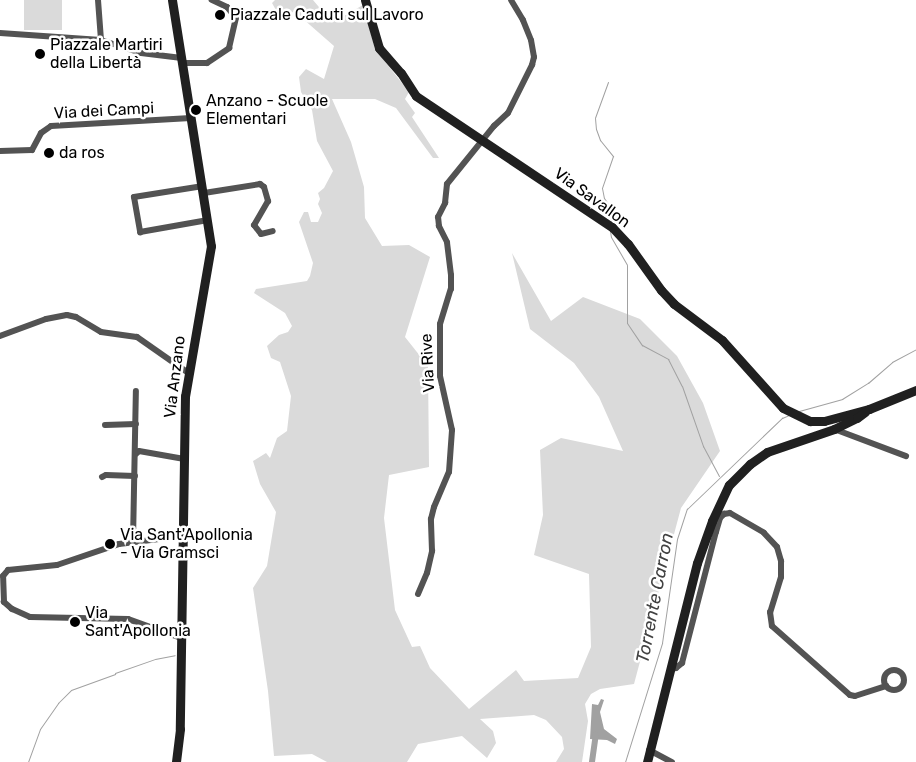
<!DOCTYPE html>
<meta charset="utf-8">
<style>
body{margin:0}
#map{position:relative;width:916px;height:762px;overflow:hidden;background:#fff;font-family:Rubik,sans-serif}
div>[style]{position:absolute}
[style*='--x']{left:calc(var(--x)*1px);top:calc(var(--y)*1px);width:calc(var(--w)*1px);rotate:calc(var(--a)*1deg)}
.green>*{inset:0;background:#dadada;transform-origin:0 0}
.water>*{inset:0;background:#a1a1a1}
.stream>*{height:1px;margin:-0.5px;padding:0 0.5px;transform-origin:0.5px;border-radius:0.5px;background:#a1a1a1}
.canal>*{height:5.5px;margin:-2.75px;padding:0 2.75px;transform-origin:2.75px;border-radius:2.75px;background:#a1a1a1}
.street>*{height:6px;margin:-3px;padding:0 3px;transform-origin:3px;border-radius:3px;background:#535353}
.street>.ring{margin:-3px;padding:0;box-sizing:content-box;background:none;border:6px solid #535353;border-radius:50%}
.secondary>*{height:9px;margin:-4.5px;padding:0 4.5px;transform-origin:4.5px;border-radius:4.5px;background:#202020}
.dots>*{width:14px;height:14px;translate:-50% -50%;box-sizing:border-box;border:2px solid #fff;border-radius:50%}
span{translate:-50% -50%;white-space:nowrap;text-align:center;line-height:1.15;-webkit-text-stroke:5px #fff;paint-order:stroke}
.poi-label{font-size:16px;color:#000}
.left{translate:0 -50%;text-align:left}
.street-label{font-size:16px;color:#000}
.water-label{font-size:18px;color:#424242;font-style:italic}
</style>
<div id="map">
<div class="green">
<i style="left:24px;top:0;width:38px;height:30px"></i>
<i style="clip-path:polygon(275px 0,313px 0,329px 19px,337px 20px,363px 5px,375px 49px,409px 92px,405px 99px,415px 113px,412px 117px,439px 158px,433px 158px,396px 108px,375px 99px,332px 99px,351px 142px,364px 187px,365px 218px,382px 246px,409px 245px,430px 257px,405px 337px,428px 366px,429px 467px,389px 475px,384px 518px,395px 610px,412px 647px,420px 646px,430px 668px,469px 709px,516px 670px,524px 681px,578px 678px,591px 647px,589px 574px,534px 555px,543px 515px,540px 450px,561px 438px,623px 451px,599px 397px,574px 363px,530px 329px,512px 253px,551px 321px,583px 297px,640px 319px,677px 356px,703px 403px,720px 451px,681px 508px,634px 684px,600px 689px,591px 694px,585px 704px,588px 721px,582px 762px,556px 762px,564px 749px,562px 737px,546px 720px,534px 715px,480px 719px,493px 731px,496px 743px,487px 758px,462px 736px,418px 744px,407px 762px,327px 762px,312px 754px,274px 756px,268px 691px,253px 588px,267px 566px,276px 512px,260px 484px,253px 461px,266px 453px,270px 458px,277px 438px,287px 431px,291px 396px,280px 362px,271px 358px,267px 346px,279px 335px,288px 332px,292px 326px,285px 313px,254px 293px,256px 289px,307px 281px,310px 276px,313px 263px,299px 222px,304px 212px,308px 212px,311px 222px,318px 222px,322px 213px,318px 204px,320px 199px,318px 193px,324px 188px,333px 171px,317px 141px,312px 110px,301px 92px,299px 77px,306px 69px,324px 79px,334px 46px,294px 11px,282px 21px,272px 3px)"></i>
</div>
<div class="water">
<i style="clip-path:polygon(601px 699px,604px 700px,600px 712px,604px 729px,617px 739px,615px 744px,607px 740px,590px 739px,592px 704px,598px 705px)"></i>
</div>
<div class="stream">
<i style="--x:608;--y:82;--w:38;--a:110"></i>
<i style="--x:595;--y:118;--w:11;--a:85"></i>
<i style="--x:596;--y:129;--w:12;--a:70"></i>
<i style="--x:600;--y:140;--w:21;--a:51"></i>
<i style="--x:613;--y:156;--w:34;--a:109"></i>
<i style="--x:602;--y:188;--w:10;--a:79"></i>
<i style="--x:604;--y:198;--w:11;--a:56"></i>
<i style="--x:610;--y:207;--w:15;--a:86"></i>
<i style="--x:610;--y:231;--w:6;--a:81"></i>
<i style="--x:611;--y:237;--w:32;--a:60"></i>
<i style="--x:627;--y:265;--w:58;--a:90"></i>
<i style="--x:627;--y:323;--w:27;--a:56"></i>
<i style="--x:642;--y:345;--w:30;--a:28"></i>
<i style="--x:668;--y:359;--w:30;--a:63"></i>
<i style="--x:682;--y:386;--w:64;--a:70.7"></i>
<i style="--x:703;--y:446;--w:34;--a:62"></i>
<i style="--x:799;--y:411;--w:45;--a:-15.6"></i>
<i style="--x:842;--y:399;--w:31;--a:-32"></i>
<i style="--x:868;--y:383;--w:32;--a:-41"></i>
<i style="--x:892;--y:362;--w:27;--a:-28"></i>
<i style="--x:115;--y:673;--w:42;--a:-19.3"></i>
<i style="--x:155;--y:659;--w:20;--a:-11"></i>
<i style="--x:28;--y:762;--w:35;--a:-70"></i>
<i style="--x:40;--y:729;--w:32;--a:-55"></i>
<i style="--x:58;--y:703;--w:18;--a:-45"></i>
<i style="--x:71;--y:690;--w:47;--a:-20"></i>
<i style="--x:625;--y:762;--w:125;--a:-72.7"></i>
<i style="--x:662;--y:643;--w:105;--a:-81.8"></i>
<i style="--x:677;--y:539;--w:32;--a:-72"></i>
<i style="--x:687;--y:509;--w:132;--a:-43.8"></i>
<i style="--x:782;--y:418;--w:8;--a:-23"></i>
</div>
<div class="canal">
<i style="--x:592;--y:762;--w:27;--a:-82"></i>
</div>
<div class="street">
<i style="--x:98;--y:0;--w:40;--a:85.7"></i>
<i style="--x:0;--y:33;--w:101;--a:4"></i>
<i style="--x:101;--y:40;--w:42;--a:18"></i>
<i style="--x:141;--y:53;--w:41;--a:7"></i>
<i style="--x:182;--y:63;--w:25;--a:0"></i>
<i style="--x:207;--y:63;--w:27;--a:-34"></i>
<i style="--x:229;--y:48;--w:31;--a:-77"></i>
<i style="--x:236;--y:18;--w:14;--a:-129"></i>
<i style="--x:227;--y:7;--w:17;--a:-155"></i>
<i style="--x:0;--y:151;--w:32;--a:-2"></i>
<i style="--x:32;--y:150;--w:19;--a:-62"></i>
<i style="--x:41;--y:133;--w:12;--a:-35"></i>
<i style="--x:51;--y:126;--w:140;--a:-3.3"></i>
<i style="--x:203;--y:186;--w:70;--a:170.9"></i>
<i style="--x:134;--y:197;--w:36;--a:80"></i>
<i style="--x:140;--y:232;--w:69;--a:-10"></i>
<i style="--x:204;--y:193;--w:57;--a:-9.1"></i>
<i style="--x:260;--y:184;--w:5;--a:37"></i>
<i style="--x:264;--y:187;--w:15;--a:74"></i>
<i style="--x:268;--y:201;--w:28;--a:120"></i>
<i style="--x:254;--y:225;--w:11;--a:52"></i>
<i style="--x:261;--y:234;--w:12;--a:-14"></i>
<i style="--x:0;--y:336;--w:49;--a:-20.3"></i>
<i style="--x:46;--y:319;--w:21;--a:-11"></i>
<i style="--x:67;--y:315;--w:9;--a:13"></i>
<i style="--x:76;--y:317;--w:29;--a:31"></i>
<i style="--x:101;--y:332;--w:36;--a:8"></i>
<i style="--x:137;--y:337;--w:61;--a:35"></i>
<i style="--x:105;--y:425;--w:31;--a:-2"></i>
<i style="--x:834;--y:429;--w:77;--a:20.6"></i>
<i style="--x:136;--y:454;--w:4;--a:-45"></i>
<i style="--x:139;--y:451;--w:46;--a:10.1"></i>
<i style="--x:102;--y:477;--w:4;--a:-27"></i>
<i style="--x:106;--y:475;--w:29;--a:2"></i>
<i style="--x:709;--y:530;--w:7;--a:16"></i>
<i style="--x:716;--y:532;--w:15;--a:-74"></i>
<i style="--x:720;--y:518;--w:6;--a:-45"></i>
<i style="--x:724;--y:514;--w:6;--a:-9"></i>
<i style="--x:730;--y:513;--w:39;--a:30"></i>
<i style="--x:764;--y:533;--w:19;--a:47"></i>
<i style="--x:777;--y:547;--w:15;--a:74"></i>
<i style="--x:781;--y:561;--w:16;--a:90"></i>
<i style="--x:781;--y:577;--w:37;--a:107"></i>
<i style="--x:770;--y:612;--w:14;--a:82"></i>
<i style="--x:772;--y:626;--w:104;--a:41.5"></i>
<i style="--x:850;--y:695;--w:5;--a:11"></i>
<i style="--x:855;--y:696;--w:33;--a:-18"></i>
<i style="--x:133;--y:541;--w:150;--a:-88.9"></i>
<i style="--x:418;--y:594;--w:23;--a:-67"></i>
<i style="--x:427;--y:573;--w:23;--a:-77"></i>
<i style="--x:432;--y:551;--w:32;--a:-92"></i>
<i style="--x:431;--y:519;--w:12;--a:-76"></i>
<i style="--x:434;--y:507;--w:38;--a:-67"></i>
<i style="--x:449;--y:472;--w:42;--a:-85.9"></i>
<i style="--x:452;--y:430;--w:55;--a:-102.5"></i>
<i style="--x:440;--y:376;--w:52;--a:-90"></i>
<i style="--x:440;--y:324;--w:37;--a:-73"></i>
<i style="--x:451;--y:289;--w:14;--a:-90"></i>
<i style="--x:451;--y:275;--w:33;--a:-97"></i>
<i style="--x:447;--y:242;--w:18;--a:-117"></i>
<i style="--x:439;--y:226;--w:9;--a:-96"></i>
<i style="--x:438;--y:217;--w:16;--a:-63"></i>
<i style="--x:445;--y:203;--w:19;--a:-84"></i>
<i style="--x:447;--y:184;--w:75;--a:-51"></i>
<i style="--x:494;--y:126;--w:19;--a:-43"></i>
<i style="--x:508;--y:113;--w:54;--a:-63.4"></i>
<i style="--x:532;--y:65;--w:8;--a:-76"></i>
<i style="--x:534;--y:57;--w:17;--a:-100"></i>
<i style="--x:531;--y:40;--w:22;--a:-112"></i>
<i style="--x:523;--y:20;--w:23;--a:-121"></i>
<i style="--x:181;--y:638;--w:56;--a:-160.3"></i>
<i style="--x:128;--y:619;--w:98;--a:-178.8"></i>
<i style="--x:30;--y:617;--w:20;--a:-156"></i>
<i style="--x:12;--y:609;--w:11;--a:-139"></i>
<i style="--x:4;--y:602;--w:26;--a:-92"></i>
<i style="--x:3;--y:576;--w:8;--a:-50"></i>
<i style="--x:8;--y:570;--w:49;--a:-5.8"></i>
<i style="--x:57;--y:565;--w:65;--a:-18.7"></i>
<i style="--x:119;--y:544;--w:64;--a:-7.1"></i>
<i style="--x:670;--y:668;--w:6;--a:0"></i>
<i style="--x:676;--y:668;--w:8;--a:-40"></i>
<i style="--x:682;--y:663;--w:135;--a:-75.5"></i>
<i class="ring" style="left:884px;top:670px;width:14px;height:14px"></i>
<i style="--x:649;--y:750;--w:26;--a:28"></i>
</div>
<div class="secondary">
<i style="--x:172;--y:0;--w:249;--a:81"></i>
<i style="--x:211;--y:246;--w:152;--a:99.8"></i>
<i style="--x:185;--y:396;--w:333;--a:90.9"></i>
<i style="--x:180;--y:729;--w:33;--a:97"></i>
<i style="--x:365;--y:0;--w:50;--a:73.7"></i>
<i style="--x:379;--y:48;--w:33;--a:49"></i>
<i style="--x:401;--y:73;--w:27;--a:57"></i>
<i style="--x:416;--y:96;--w:236;--a:33.8"></i>
<i style="--x:612;--y:227;--w:23;--a:47"></i>
<i style="--x:628;--y:244;--w:57;--a:54.3"></i>
<i style="--x:661;--y:290;--w:19;--a:47"></i>
<i style="--x:674;--y:304;--w:60;--a:36.9"></i>
<i style="--x:722;--y:340;--w:91;--a:48.1"></i>
<i style="--x:783;--y:408;--w:30;--a:26"></i>
<i style="--x:810;--y:421;--w:14;--a:0"></i>
<i style="--x:824;--y:421;--w:47;--a:-14.9"></i>
<i style="--x:869;--y:409;--w:51;--a:-22"></i>
<i style="--x:647;--y:762;--w:205;--a:-75.9"></i>
<i style="--x:697;--y:563;--w:45;--a:-70.3"></i>
<i style="--x:712;--y:521;--w:40;--a:-65"></i>
<i style="--x:729;--y:485;--w:30;--a:-45"></i>
<i style="--x:750;--y:464;--w:21;--a:-35"></i>
<i style="--x:767;--y:452;--w:71;--a:-18.9"></i>
<i style="--x:834;--y:429;--w:25;--a:-26"></i>
<i style="--x:857;--y:418;--w:10;--a:-37"></i>
</div>
<div class="dots">
<i style="left:220px;top:15px;background:#000"></i>
<i style="left:40px;top:54px;background:#000"></i>
<i style="left:196px;top:110px;background:#000"></i>
<i style="left:49px;top:153px;background:#000"></i>
<i style="left:110px;top:544px;background:#000"></i>
<i style="left:75px;top:622px;background:#000"></i>
</div>
<div class="poi-label">
<span class="left" style="left:230px;top:15px">Piazzale Caduti sul Lavoro</span>
<span class="left" style="left:50px;top:54px">Piazzale Martiri<br>della Libertà</span>
<span class="left" style="left:206px;top:110px">Anzano - Scuole<br>Elementari</span>
<span class="left" style="left:59px;top:153px">da ros</span>
<span class="left" style="left:120px;top:544px">Via Sant'Apollonia<br>- Via Gramsci</span>
<span class="left" style="left:85px;top:622px">Via<br>Sant'Apollonia</span>
</div>
<div class="street-label">
<span style="left:104px;top:111px;rotate:-3deg">Via dei Campi</span>
<span style="left:592px;top:198px;rotate:36deg">Via Savallon</span>
<span style="left:428px;top:363px;rotate:-93deg">Via Rive</span>
<span style="left:175px;top:377px;rotate:-83deg">Via Anzano</span>
</div>
<div class="water-label">
<span style="left:655px;top:598px;rotate:-79deg">Torrente Carron</span>
</div>
</div>
